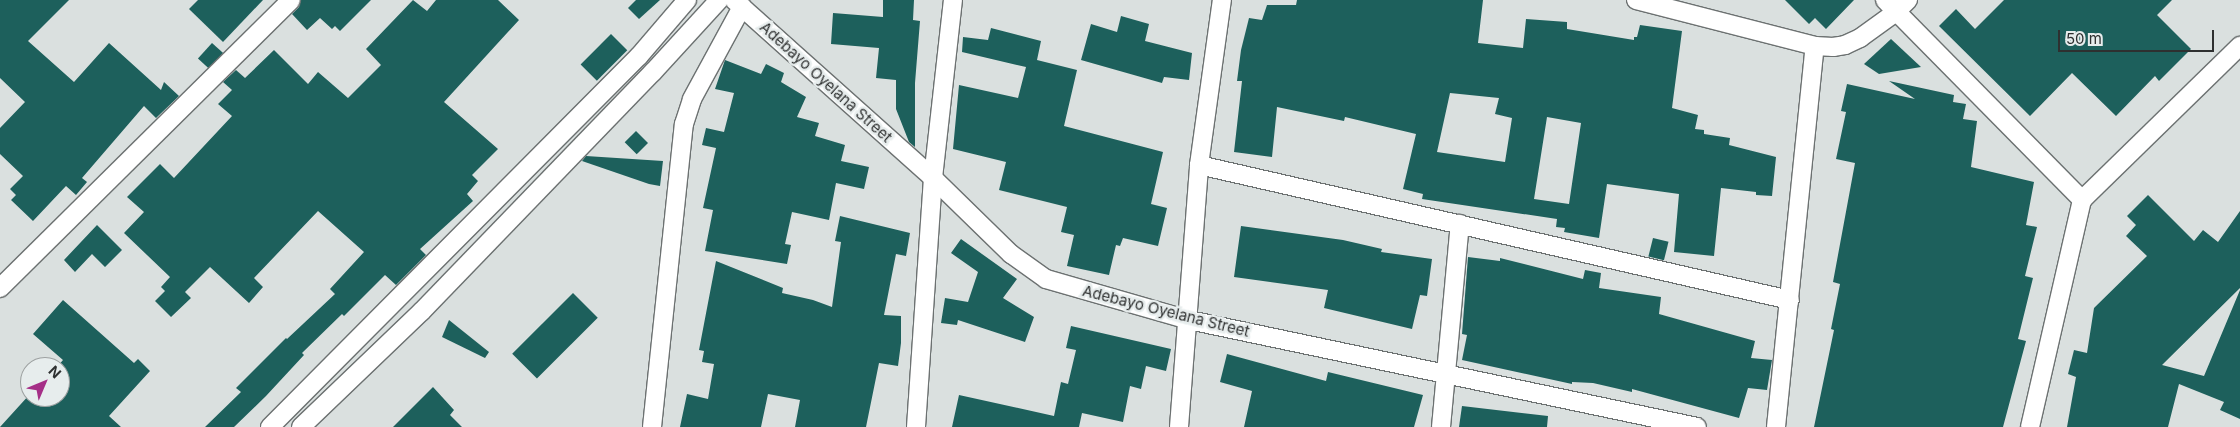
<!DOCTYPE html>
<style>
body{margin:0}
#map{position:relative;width:2240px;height:427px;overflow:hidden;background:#dae0df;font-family:Inter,sans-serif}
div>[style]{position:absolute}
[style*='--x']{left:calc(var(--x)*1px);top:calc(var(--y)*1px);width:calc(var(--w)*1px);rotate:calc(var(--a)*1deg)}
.building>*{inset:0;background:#1d605c;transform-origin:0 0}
.roads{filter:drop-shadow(1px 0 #6c7171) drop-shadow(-1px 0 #6c7171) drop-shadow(0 1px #6c7171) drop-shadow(0 -1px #6c7171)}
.street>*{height:18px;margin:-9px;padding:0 9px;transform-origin:9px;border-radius:9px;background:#fff}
span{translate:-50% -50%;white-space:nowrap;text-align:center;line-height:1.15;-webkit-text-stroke:5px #e7eded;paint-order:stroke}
.street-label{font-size:15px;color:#2e3030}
.north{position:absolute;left:20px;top:357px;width:50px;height:50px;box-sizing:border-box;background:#e7eded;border:1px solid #9da1a1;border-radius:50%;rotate:45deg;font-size:14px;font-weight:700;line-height:20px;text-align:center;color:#2e3030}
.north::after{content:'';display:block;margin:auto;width:18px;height:22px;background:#a52f87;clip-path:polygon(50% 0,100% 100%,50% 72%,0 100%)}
.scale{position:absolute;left:2058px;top:30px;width:156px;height:22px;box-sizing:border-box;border:2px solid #2e3030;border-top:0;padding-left:6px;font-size:15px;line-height:18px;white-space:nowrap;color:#2e3030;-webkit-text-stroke:4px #e7eded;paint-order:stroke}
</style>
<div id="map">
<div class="building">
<i style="clip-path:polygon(0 0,69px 0,28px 41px,74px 82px,109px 43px,161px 90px,164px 82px,179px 96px,156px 118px,144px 106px,82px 178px,87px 182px,76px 195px,66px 186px,33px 221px,11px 200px,16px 195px,10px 189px,23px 176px,0 154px,0 128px,25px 102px,0 78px)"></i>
<i style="clip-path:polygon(198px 0,263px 0,223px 42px,189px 9px)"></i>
<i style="clip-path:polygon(301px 0,371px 0,340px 31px,335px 26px,332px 29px,320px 18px,307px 30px,292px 14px,299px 7px)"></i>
<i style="clip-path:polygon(413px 0,427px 11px,436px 0,498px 0,519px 20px,444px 102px,498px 149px,472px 175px,478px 181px,467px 194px,473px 201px,420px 249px,426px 255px,396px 285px,385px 275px,344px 316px,342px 314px,302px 353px,304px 355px,266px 396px,234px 427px,205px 427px,241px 392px,236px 388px,286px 338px,287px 339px,335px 294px,330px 289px,364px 252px,318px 211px,254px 278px,263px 287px,249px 303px,210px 267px,185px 292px,191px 298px,171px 317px,155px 301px,165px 291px,161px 287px,170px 277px,124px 233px,144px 212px,127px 197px,160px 164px,174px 178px,232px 116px,218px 104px,232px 90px,223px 82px,236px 70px,245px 78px,274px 50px,308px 84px,318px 72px,348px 98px,381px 65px,366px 49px)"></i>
<i style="clip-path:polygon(636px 0,660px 0,639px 19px,628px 8px)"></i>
<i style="clip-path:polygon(883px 0,914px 0,913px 20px,920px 21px,915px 83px,915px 147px,909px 142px,896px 109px,896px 80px,876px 78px,879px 48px,831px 44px,833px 13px,883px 17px)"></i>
<i style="clip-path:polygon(evenodd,1297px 0,1483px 0,1478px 43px,1523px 48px,1526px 19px,1567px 22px,1567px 29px,1634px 40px,1634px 37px,1637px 37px,1640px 25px,1682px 31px,1672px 108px,1698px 115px,1695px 129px,1704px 130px,1704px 134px,1730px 138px,1729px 145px,1776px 157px,1772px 196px,1756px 195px,1756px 192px,1721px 188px,1714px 256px,1674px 252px,1679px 194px,1607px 184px,1599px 238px,1564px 232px,1565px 228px,1556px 227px,1557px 219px,1422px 199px,1423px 194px,1403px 189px,1416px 134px,1345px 117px,1344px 121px,1277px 107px,1272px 157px,1234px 152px,1242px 81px,1237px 81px,1241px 50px,1249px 18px,1262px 20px,1267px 5px,1296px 5px,1297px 0,1450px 93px,1499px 98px,1495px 114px,1512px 118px,1505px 162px,1437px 152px,1450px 93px,1297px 0,1547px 117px,1581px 123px,1569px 204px,1534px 199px,1547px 117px)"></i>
<i style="clip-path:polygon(1785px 0,1854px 0,1826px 29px,1815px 18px,1809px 24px)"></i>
<i style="clip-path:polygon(2004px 0,2172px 0,2157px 15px,2191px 49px,2159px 81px,2155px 76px,2116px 116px,2072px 73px,2030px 116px,1939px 26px,1956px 9px,1975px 29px)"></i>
<i style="clip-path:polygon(1121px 16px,1149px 24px,1145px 41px,1192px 53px,1189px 80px,1164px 77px,1162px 83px,1081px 60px,1091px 24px,1117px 32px)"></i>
<i style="clip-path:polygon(991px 28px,1041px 41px,1037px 60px,1077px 70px,1064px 126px,1163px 152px,1151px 204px,1167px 208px,1158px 246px,1123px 238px,1120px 246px,1116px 245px,1109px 275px,1067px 266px,1074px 235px,1061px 232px,1067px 207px,999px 190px,1006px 162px,953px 149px,959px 85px,1018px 98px,1026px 67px,962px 52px,963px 37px,988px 40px)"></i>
<i style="left:611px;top:34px;width:23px;height:43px;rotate:45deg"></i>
<i style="clip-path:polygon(1891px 39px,1921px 67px,1879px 74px,1864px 64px)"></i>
<i style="left:212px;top:43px;width:15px;height:21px;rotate:42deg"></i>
<i style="clip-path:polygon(725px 60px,761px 74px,766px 64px,784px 73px,781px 82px,806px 97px,797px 117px,819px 123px,815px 136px,845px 145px,841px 161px,869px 167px,864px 189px,836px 183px,829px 220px,792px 212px,785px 244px,791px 245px,787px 264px,705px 251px,713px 210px,703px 208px,716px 148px,702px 145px,706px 128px,724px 132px,734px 93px,715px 89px)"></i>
<i style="clip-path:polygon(1889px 81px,1954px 95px,1953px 102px,1966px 104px,1963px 119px,1977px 121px,1971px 167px,2034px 182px,2026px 225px,2037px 227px,2025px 276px,2033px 278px,2018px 339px,2026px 341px,2003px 427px,1814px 427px,1834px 330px,1831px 329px,1840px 284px,1833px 282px,1855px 163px,1836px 159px,1846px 112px,1841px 111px,1847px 84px,1915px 99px)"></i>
<i style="left:636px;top:131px;width:17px;height:16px;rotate:45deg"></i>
<i style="clip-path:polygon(586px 156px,663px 161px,660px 186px,649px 184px,582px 161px)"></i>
<i style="clip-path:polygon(2148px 195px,2194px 241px,2203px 230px,2218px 242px,2240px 211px,2240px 288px,2162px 365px,2204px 376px,2240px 290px,2240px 419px,2220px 410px,2224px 402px,2179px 384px,2168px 427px,2067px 427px,2076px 377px,2068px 374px,2074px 350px,2087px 353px,2094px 308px,2147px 256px,2126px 236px,2136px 225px,2127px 216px)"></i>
<i style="clip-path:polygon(840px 216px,910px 233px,906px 256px,896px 254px,884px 315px,901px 316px,901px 343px,898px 366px,879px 363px,866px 427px,795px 427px,800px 400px,768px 394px,761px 427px,680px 427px,687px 394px,708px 399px,714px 364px,702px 362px,704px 351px,699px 350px,716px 261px,783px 288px,782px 293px,813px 300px,832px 307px,841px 242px,835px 241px)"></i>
<i style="clip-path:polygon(97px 225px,122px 250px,105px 267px,92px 254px,75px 272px,64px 260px)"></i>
<i style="clip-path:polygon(1241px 226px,1343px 240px,1382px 249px,1381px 252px,1432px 259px,1427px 296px,1420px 295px,1412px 329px,1324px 308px,1328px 290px,1234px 277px)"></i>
<i style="left:1653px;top:238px;width:16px;height:19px;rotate:14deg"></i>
<i style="clip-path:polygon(961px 239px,1017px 279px,1003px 298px,1034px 317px,1025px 342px,958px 320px,957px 325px,941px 323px,945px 298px,968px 302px,978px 272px,951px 253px)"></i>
<i style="clip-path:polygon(1468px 257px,1500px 261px,1500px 258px,1583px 279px,1585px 270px,1601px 273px,1599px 288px,1661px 297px,1659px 314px,1755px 341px,1751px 358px,1772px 360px,1767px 390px,1748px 388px,1739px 418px,1632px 389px,1632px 392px,1593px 383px,1572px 382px,1572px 384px,1462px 360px,1467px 335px,1462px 334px)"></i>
<i style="left:573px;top:293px;width:35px;height:86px;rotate:45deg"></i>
<i style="clip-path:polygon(63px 300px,134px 363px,138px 359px,150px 371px,109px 416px,121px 427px,0 427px,30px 394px,30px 397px,60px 397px,60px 367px,57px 367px,63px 360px,33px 334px)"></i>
<i style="clip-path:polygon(449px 320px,489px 352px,485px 358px,442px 337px)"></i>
<i style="clip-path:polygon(1071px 326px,1171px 349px,1166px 371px,1146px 366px,1141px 389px,1130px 386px,1123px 422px,1082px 413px,1079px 427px,952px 427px,959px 395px,1054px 416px,1061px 382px,1068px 384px,1076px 350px,1066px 348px)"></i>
<i style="clip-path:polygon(1227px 354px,1326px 381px,1328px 372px,1423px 395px,1414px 427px,1244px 427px,1252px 391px,1220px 382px)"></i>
<i style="clip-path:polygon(433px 387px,454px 410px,450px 415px,462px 427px,393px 427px)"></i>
<i style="clip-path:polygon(1462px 406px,1548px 416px,1547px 427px,1459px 427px)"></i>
</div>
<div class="roads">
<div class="street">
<i style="--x:734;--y:0;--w:267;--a:41.8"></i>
<i style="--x:933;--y:178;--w:109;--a:44.3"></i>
<i style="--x:1011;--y:254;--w:43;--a:35.5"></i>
<i style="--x:1046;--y:279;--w:149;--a:16"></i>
<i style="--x:1189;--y:320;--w:519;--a:11.89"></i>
<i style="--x:1636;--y:0;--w:185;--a:14.4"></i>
<i style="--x:1815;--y:46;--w:18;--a:3"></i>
<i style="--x:1833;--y:47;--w:12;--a:-9"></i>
<i style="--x:1845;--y:45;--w:17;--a:-25"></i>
<i style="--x:1860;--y:38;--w:44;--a:-35.8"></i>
<i style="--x:1896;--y:12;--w:17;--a:-45"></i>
<i style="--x:1885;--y:0;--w:281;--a:45.4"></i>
<i style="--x:1199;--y:165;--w:606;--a:12.87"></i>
<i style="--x:0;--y:288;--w:409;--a:-44.7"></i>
<i style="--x:270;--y:427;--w:523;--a:-45.15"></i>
<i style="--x:639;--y:56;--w:74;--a:-49.4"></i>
<i style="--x:301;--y:427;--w:168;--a:-43.8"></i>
<i style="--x:422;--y:311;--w:332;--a:-46"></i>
<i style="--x:653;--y:72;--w:98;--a:-47.5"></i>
<i style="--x:652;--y:427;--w:305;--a:-84"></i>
<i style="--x:684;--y:124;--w:26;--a:-72"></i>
<i style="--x:692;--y:99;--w:105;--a:-61.5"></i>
<i style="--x:916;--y:427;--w:250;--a:-86.1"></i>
<i style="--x:933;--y:178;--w:179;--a:-83.6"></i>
<i style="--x:1179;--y:427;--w:263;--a:-85.6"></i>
<i style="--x:1199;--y:165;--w:167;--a:-82.1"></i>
<i style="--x:1441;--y:427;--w:204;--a:-84.7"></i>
<i style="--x:1776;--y:427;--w:383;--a:-84.2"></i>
<i style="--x:2030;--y:427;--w:233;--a:-77.1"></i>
<i style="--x:2082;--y:200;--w:221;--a:-44.3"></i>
</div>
</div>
<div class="street-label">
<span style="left:826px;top:82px;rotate:42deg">Adebayo Oyelana Street</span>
<span style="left:1166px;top:311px;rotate:14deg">Adebayo Oyelana Street</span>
</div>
<div class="north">N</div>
<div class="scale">50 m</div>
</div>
